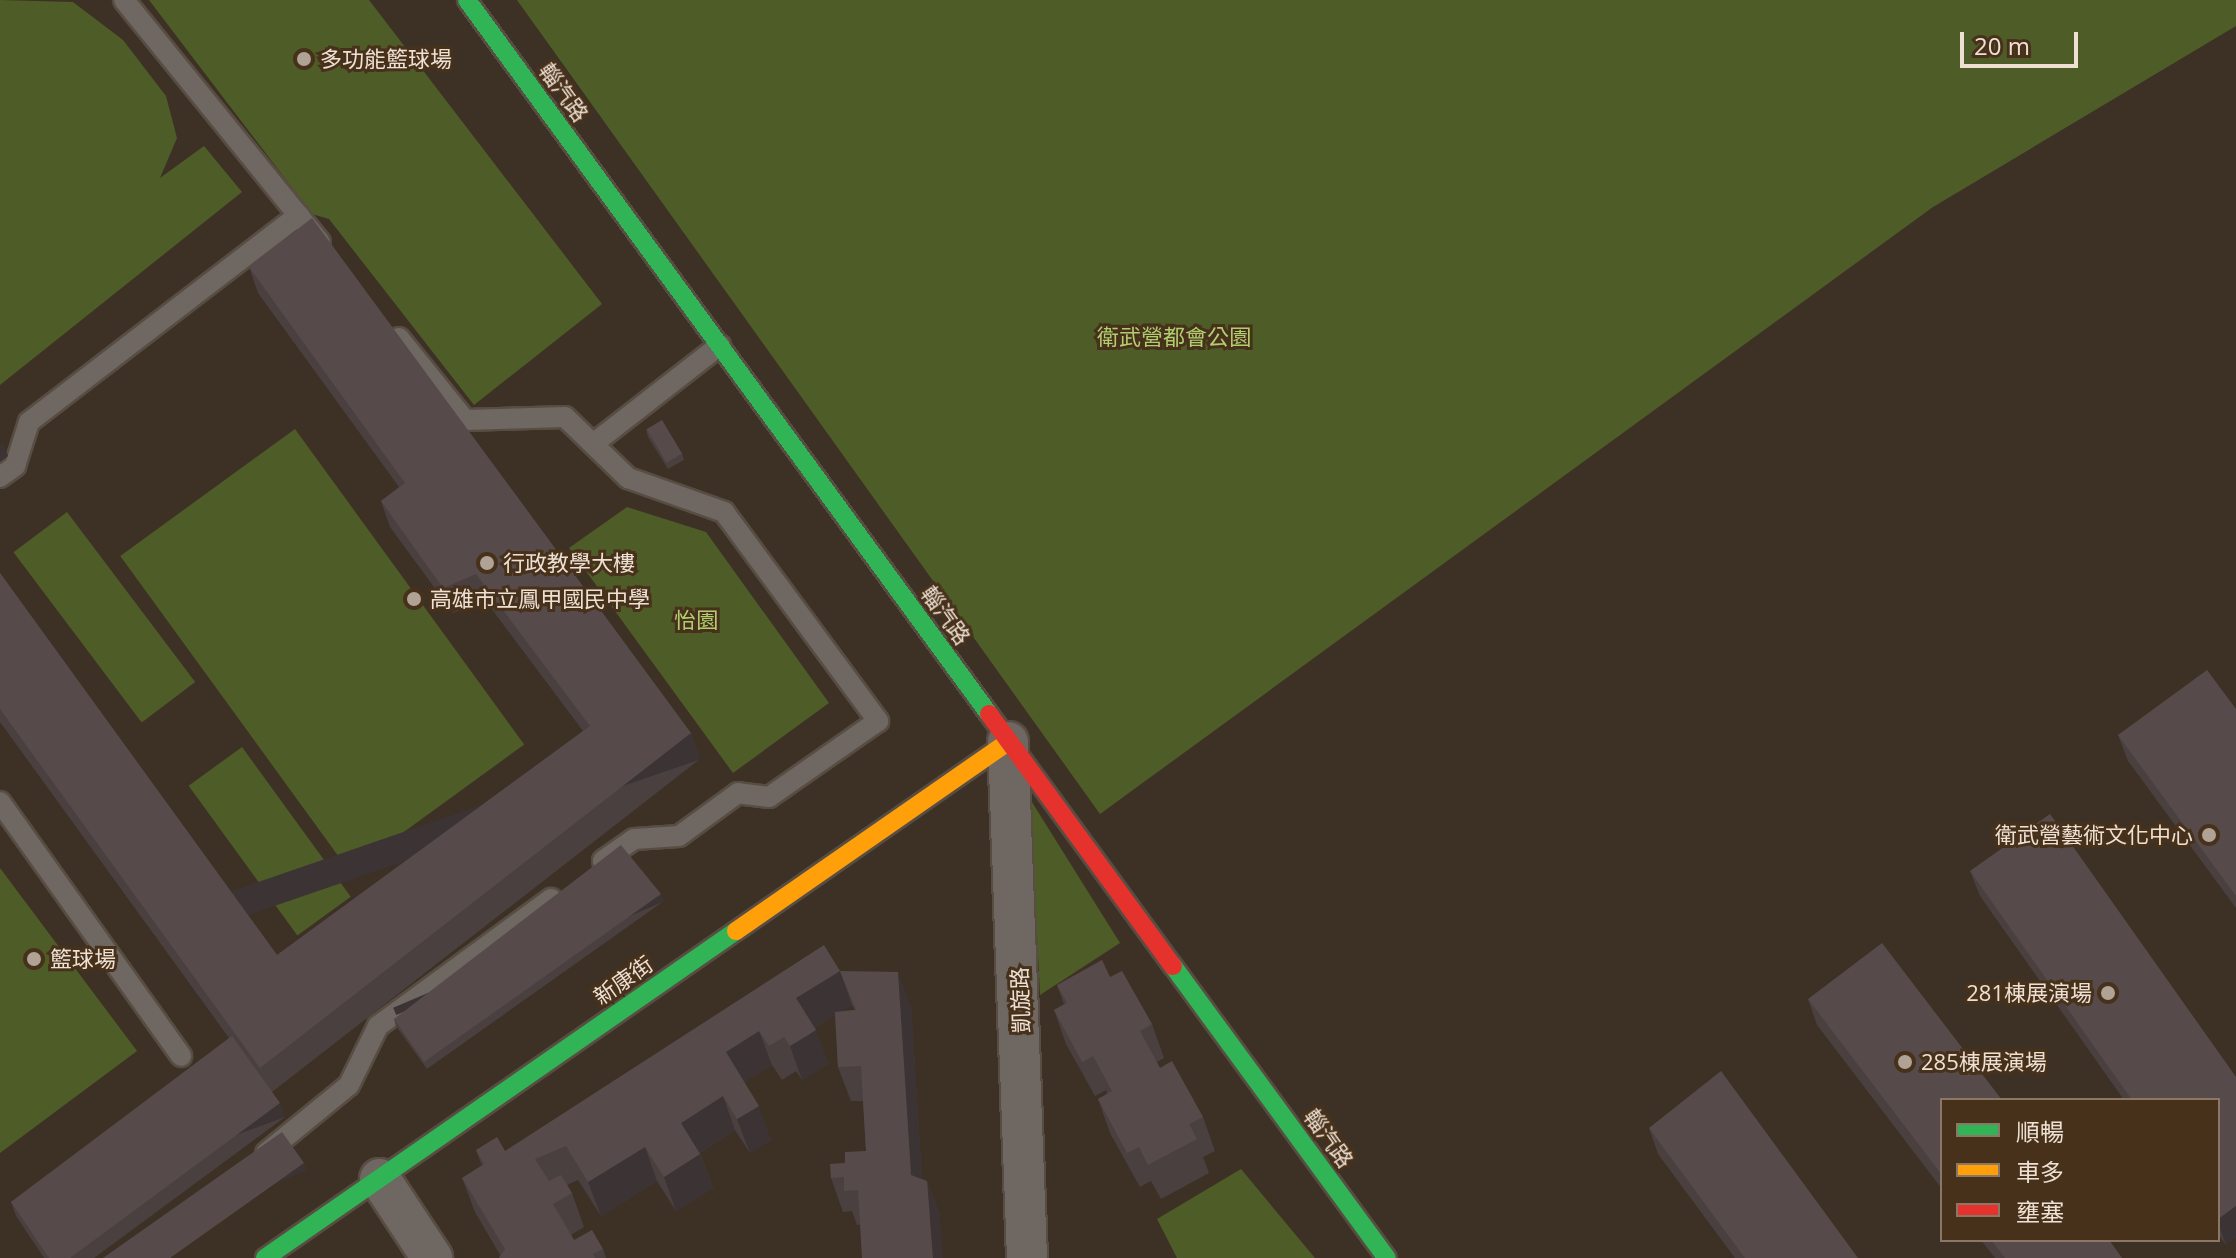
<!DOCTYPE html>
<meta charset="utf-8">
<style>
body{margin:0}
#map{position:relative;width:2236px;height:1258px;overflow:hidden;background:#3d3125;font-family:"Open Sans","Noto Sans TC",sans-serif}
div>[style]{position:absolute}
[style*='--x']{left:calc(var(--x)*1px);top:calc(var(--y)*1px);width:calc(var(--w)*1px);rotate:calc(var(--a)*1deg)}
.green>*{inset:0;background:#4e5c28;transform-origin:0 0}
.roads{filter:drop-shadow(2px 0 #584d43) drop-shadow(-2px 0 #584d43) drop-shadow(0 2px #584d43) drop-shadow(0 -2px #584d43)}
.lane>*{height:20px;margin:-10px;padding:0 10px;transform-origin:10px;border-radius:10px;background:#6f6762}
.street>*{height:40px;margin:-20px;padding:0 20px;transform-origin:20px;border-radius:20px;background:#6f6762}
.fast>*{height:18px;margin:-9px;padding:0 9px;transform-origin:9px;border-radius:9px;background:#30b455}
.slow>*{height:18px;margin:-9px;padding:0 9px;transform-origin:9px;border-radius:9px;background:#ff9f0a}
.jam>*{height:18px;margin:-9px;padding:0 9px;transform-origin:9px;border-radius:9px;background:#e5322d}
.wall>*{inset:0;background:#4a4040}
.shaded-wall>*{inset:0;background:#3c3434;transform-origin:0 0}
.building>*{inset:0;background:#564b4a;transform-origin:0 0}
.dots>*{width:22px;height:22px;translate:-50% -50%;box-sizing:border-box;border:4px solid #47311b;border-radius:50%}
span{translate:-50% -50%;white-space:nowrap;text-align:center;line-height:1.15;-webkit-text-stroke:6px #47311b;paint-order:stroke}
.poi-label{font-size:22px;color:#eee0d3}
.left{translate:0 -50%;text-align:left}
.right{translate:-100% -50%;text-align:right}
.street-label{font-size:22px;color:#eee0d3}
.park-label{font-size:22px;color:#b0ce6f}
.legend{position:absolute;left:1940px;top:1098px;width:280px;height:144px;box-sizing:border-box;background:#47311b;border:2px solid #8a7765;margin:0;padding:10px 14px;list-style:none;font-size:24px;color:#eee0d3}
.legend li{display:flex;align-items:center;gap:16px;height:40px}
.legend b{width:40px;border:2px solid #8a7765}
.scale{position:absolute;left:1960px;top:32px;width:118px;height:36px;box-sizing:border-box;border:4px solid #eee0d3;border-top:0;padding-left:10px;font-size:24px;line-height:28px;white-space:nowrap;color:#eee0d3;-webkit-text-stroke:6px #47311b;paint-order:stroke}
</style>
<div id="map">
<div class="green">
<i style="clip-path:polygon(0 0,73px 2px,123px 40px,166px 96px,177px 138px,160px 178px,204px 146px,242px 192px,0 385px)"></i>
<i style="clip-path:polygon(149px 0,369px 0,602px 304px,474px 405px,329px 219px,312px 214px)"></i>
<i style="clip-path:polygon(517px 0,2236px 0,2236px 26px,1933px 207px,1100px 814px)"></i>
<i style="left:295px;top:429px;width:390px;height:216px;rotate:54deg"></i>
<i style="clip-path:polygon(627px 507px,706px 532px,829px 703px,733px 773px,569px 548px)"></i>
<i style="left:67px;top:512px;width:213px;height:67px;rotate:53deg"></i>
<i style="left:242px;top:747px;width:185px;height:66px;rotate:54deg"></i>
<i style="clip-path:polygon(1030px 799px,1120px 943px,1040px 995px)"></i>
<i style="clip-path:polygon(0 868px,137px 1051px,0 1153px)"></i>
<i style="clip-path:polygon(1241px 1169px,1315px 1258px,1177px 1258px,1157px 1219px)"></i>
</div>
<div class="roads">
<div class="lane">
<i style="--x:124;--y:0;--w:311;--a:51"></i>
<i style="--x:399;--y:338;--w:105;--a:51.2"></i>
<i style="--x:465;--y:420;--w:100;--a:-1.7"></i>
<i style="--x:565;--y:417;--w:88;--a:44.1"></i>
<i style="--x:628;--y:478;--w:102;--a:19.5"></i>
<i style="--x:724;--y:512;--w:260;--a:53.6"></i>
<i style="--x:878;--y:721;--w:133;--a:145.1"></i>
<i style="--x:769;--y:797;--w:31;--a:-173"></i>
<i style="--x:738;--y:793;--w:73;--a:143.9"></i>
<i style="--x:679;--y:836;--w:45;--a:176.2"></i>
<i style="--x:634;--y:839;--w:38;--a:145"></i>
<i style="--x:593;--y:444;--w:161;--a:-37.9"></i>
<i style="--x:0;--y:477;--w:19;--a:-36"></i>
<i style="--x:15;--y:466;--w:46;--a:-72.3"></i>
<i style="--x:29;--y:422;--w:340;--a:-37.5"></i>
<i style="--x:0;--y:802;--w:312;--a:54.5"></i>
<i style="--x:266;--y:1153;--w:107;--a:-39.3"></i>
<i style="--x:349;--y:1085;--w:66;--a:-63.8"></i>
<i style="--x:378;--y:1026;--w:215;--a:-36.3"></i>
</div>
<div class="street">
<i style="--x:1008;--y:742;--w:516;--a:87.89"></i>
<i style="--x:380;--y:1179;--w:95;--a:56.6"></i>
</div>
<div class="fast">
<i style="--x:467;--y:0;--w:884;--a:53.83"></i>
<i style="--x:1173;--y:966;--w:362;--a:53.8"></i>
<i style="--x:265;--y:1258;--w:573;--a:-34.77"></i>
</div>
<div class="slow">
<i style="--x:736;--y:931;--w:331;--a:-34.8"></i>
</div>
<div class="jam">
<i style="--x:989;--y:714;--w:312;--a:53.9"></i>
</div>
</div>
<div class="wall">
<i style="clip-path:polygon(249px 267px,691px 733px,700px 759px,272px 1092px,285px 1117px,94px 1258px,44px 1258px,16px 1216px,11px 1202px,229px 1038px,0 722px,0 573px,277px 955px,583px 731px,485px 600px,453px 613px,390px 527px,381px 501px,399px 487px,258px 293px)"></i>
<i style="clip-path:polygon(646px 429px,682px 453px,684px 460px,668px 469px,648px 437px)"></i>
<i style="clip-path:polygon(2236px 709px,2236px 908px,2128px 761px,2118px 735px)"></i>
<i style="clip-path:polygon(1970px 871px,2236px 1077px,2226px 1245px,2218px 1234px,2218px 1100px,2124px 1100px,1980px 896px)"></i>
<i style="clip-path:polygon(664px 901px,427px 1069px,396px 1026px,394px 1019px)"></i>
<i style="clip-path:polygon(evenodd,840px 971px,911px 1006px,922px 1179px,927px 1181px,940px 1215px,857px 1225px,852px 1211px,843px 1212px,831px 1178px,845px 1163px,866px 1151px,863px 1101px,851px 1101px,838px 1067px,835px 1015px,815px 1028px,828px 1064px,802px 1080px,796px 1071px,782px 1080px,772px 1065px,744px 1082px,771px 1140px,750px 1153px,735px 1130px,700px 1153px,713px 1188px,676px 1211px,657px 1181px,601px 1216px,578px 1180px,567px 1185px,572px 1193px,584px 1227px,571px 1235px,574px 1240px,603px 1249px,606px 1258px,499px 1258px,500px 1255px,475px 1212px,462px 1178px,482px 1166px,476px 1150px,505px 1151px,840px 971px,852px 1005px,855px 1010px,842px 1011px,852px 1005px)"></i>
<i style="clip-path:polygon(1110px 977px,1152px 1024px,1164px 1058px,1157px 1062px,1160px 1068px,1203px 1117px,1215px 1151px,1203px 1157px,1209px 1173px,1161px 1199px,1151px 1181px,1140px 1187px,1110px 1133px,1098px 1099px,1107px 1094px,1106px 1090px,1095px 1096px,1066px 1044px,1054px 1010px,1064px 1004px,1057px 985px)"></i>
<i style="clip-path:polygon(1808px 999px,1942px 1100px,1942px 1189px,1817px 1025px)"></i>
<i style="clip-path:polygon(1649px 1128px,1858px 1258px,1735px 1258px,1658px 1154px)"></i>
<i style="clip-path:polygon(1981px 1240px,2109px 1240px,2122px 1258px,1995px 1258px)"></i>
</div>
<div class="shaded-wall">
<i style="clip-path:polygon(3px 443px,8px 456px,0 462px,0 445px)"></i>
<i style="left:691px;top:733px;width:28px;height:546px;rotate:71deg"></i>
<i style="left:661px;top:894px;width:8px;height:291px;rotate:67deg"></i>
<i style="clip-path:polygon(840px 971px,852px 1005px,808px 1032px,796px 998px)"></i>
<i style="clip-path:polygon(898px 972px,911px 1006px,924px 1209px,911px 1175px)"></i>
<i style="clip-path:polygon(816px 1030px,828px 1064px,802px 1080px,790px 1046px)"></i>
<i style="clip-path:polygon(759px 1031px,772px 1065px,738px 1086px,726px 1052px)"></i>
<i style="clip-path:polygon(723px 1096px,735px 1130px,693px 1157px,681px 1123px)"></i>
<i style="left:280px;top:1103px;width:15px;height:261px;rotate:70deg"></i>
<i style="clip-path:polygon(759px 1106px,771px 1140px,750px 1153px,737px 1119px)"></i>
<i style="clip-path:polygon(645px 1147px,657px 1181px,601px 1216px,588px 1182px)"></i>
<i style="clip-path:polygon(700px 1154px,713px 1188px,676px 1211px,664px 1177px)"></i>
<i style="left:304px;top:1163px;width:8px;height:164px;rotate:67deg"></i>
<i style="clip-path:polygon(927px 1181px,940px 1215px,943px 1258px,933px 1258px)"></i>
<i style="clip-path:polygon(2236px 1206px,2236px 1238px,2226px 1245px,2218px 1223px,2218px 1219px)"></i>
</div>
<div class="building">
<i style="clip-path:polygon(312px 218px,691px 733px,260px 1068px,0 709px,0 573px,277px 955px,590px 726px,476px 574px,443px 588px,381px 501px,405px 483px,249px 267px)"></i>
<i style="left:662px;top:420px;width:39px;height:18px;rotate:59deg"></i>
<i style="clip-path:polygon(2207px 670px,2236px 709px,2236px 896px,2118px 735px)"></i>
<i style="clip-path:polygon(2050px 814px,2236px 1077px,2236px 1206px,2218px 1219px,2218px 1100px,2132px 1100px,1970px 871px)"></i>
<i style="clip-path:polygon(621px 845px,661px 894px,424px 1062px,394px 1019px)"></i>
<i style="clip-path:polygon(1882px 943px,2002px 1100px,1942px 1100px,1942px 1175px,1808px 999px)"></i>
<i style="clip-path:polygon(824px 945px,840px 971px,898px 972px,911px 1175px,927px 1181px,933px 1258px,862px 1258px,858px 1190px,844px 1191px,844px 1177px,831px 1178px,830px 1164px,845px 1163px,845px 1152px,866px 1151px,861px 1066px,838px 1067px,835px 1012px,856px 1010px,840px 971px,796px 998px,816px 1030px,790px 1046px,784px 1037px,769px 1046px,759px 1031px,726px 1052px,759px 1106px,737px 1119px,723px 1096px,681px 1123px,700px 1154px,664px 1177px,645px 1147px,588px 1182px,566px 1146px,535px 1159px,549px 1181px,561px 1175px,572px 1193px,553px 1204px,574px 1240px,592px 1230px,603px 1249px,593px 1254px,595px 1258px,499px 1258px,505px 1249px,462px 1178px,484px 1164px,476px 1150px,497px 1137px,505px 1151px)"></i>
<i style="clip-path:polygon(1102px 960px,1110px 977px,1122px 971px,1152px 1024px,1140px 1031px,1160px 1068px,1172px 1061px,1203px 1117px,1189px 1124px,1197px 1139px,1148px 1165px,1139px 1147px,1127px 1153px,1098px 1099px,1112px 1091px,1093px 1056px,1082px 1062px,1054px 1010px,1067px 1003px,1057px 985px)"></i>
<i style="clip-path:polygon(232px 1036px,280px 1103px,70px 1258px,49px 1258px,11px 1202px)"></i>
<i style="clip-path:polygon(1721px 1071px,1858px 1258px,1745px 1258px,1649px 1128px)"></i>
<i style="clip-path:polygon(282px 1132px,304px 1163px,170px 1258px,103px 1258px)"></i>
<i style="clip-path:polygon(1991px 1240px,2109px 1240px,2122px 1258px,2005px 1258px)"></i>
</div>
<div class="dots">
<i style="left:304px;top:59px;background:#b0a396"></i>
<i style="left:487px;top:563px;background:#b0a396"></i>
<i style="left:414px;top:599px;background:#b0a396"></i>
<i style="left:2209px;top:835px;background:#b0a396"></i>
<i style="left:34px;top:959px;background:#b0a396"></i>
<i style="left:2108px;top:993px;background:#b0a396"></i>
<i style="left:1905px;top:1062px;background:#b0a396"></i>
</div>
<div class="poi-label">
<span class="left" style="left:320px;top:59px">多功能籃球場</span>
<span class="left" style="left:503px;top:563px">行政教學大樓</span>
<span class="left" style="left:430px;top:599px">高雄市立鳳甲國民中學</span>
<span class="right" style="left:2193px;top:835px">衛武營藝術文化中心</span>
<span class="left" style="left:50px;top:959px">籃球場</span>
<span class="right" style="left:2092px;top:993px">281棟展演場</span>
<span class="left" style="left:1921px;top:1062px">285棟展演場</span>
</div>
<div class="street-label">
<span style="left:564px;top:92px;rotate:54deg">輜汽路</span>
<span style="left:946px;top:615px;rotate:54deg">輜汽路</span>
<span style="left:623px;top:980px;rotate:-35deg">新康街</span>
<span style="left:1020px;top:1000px;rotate:-92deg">凱旋路</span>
<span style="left:1329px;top:1138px;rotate:54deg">輜汽路</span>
</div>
<div class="park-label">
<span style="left:1174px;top:337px">衛武營都會公園</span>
<span style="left:696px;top:620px">怡園</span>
</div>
<ul class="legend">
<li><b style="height:10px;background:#30b455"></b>順暢</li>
<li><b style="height:10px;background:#ff9f0a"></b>車多</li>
<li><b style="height:10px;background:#e5322d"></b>壅塞</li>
</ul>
<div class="scale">20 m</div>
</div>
